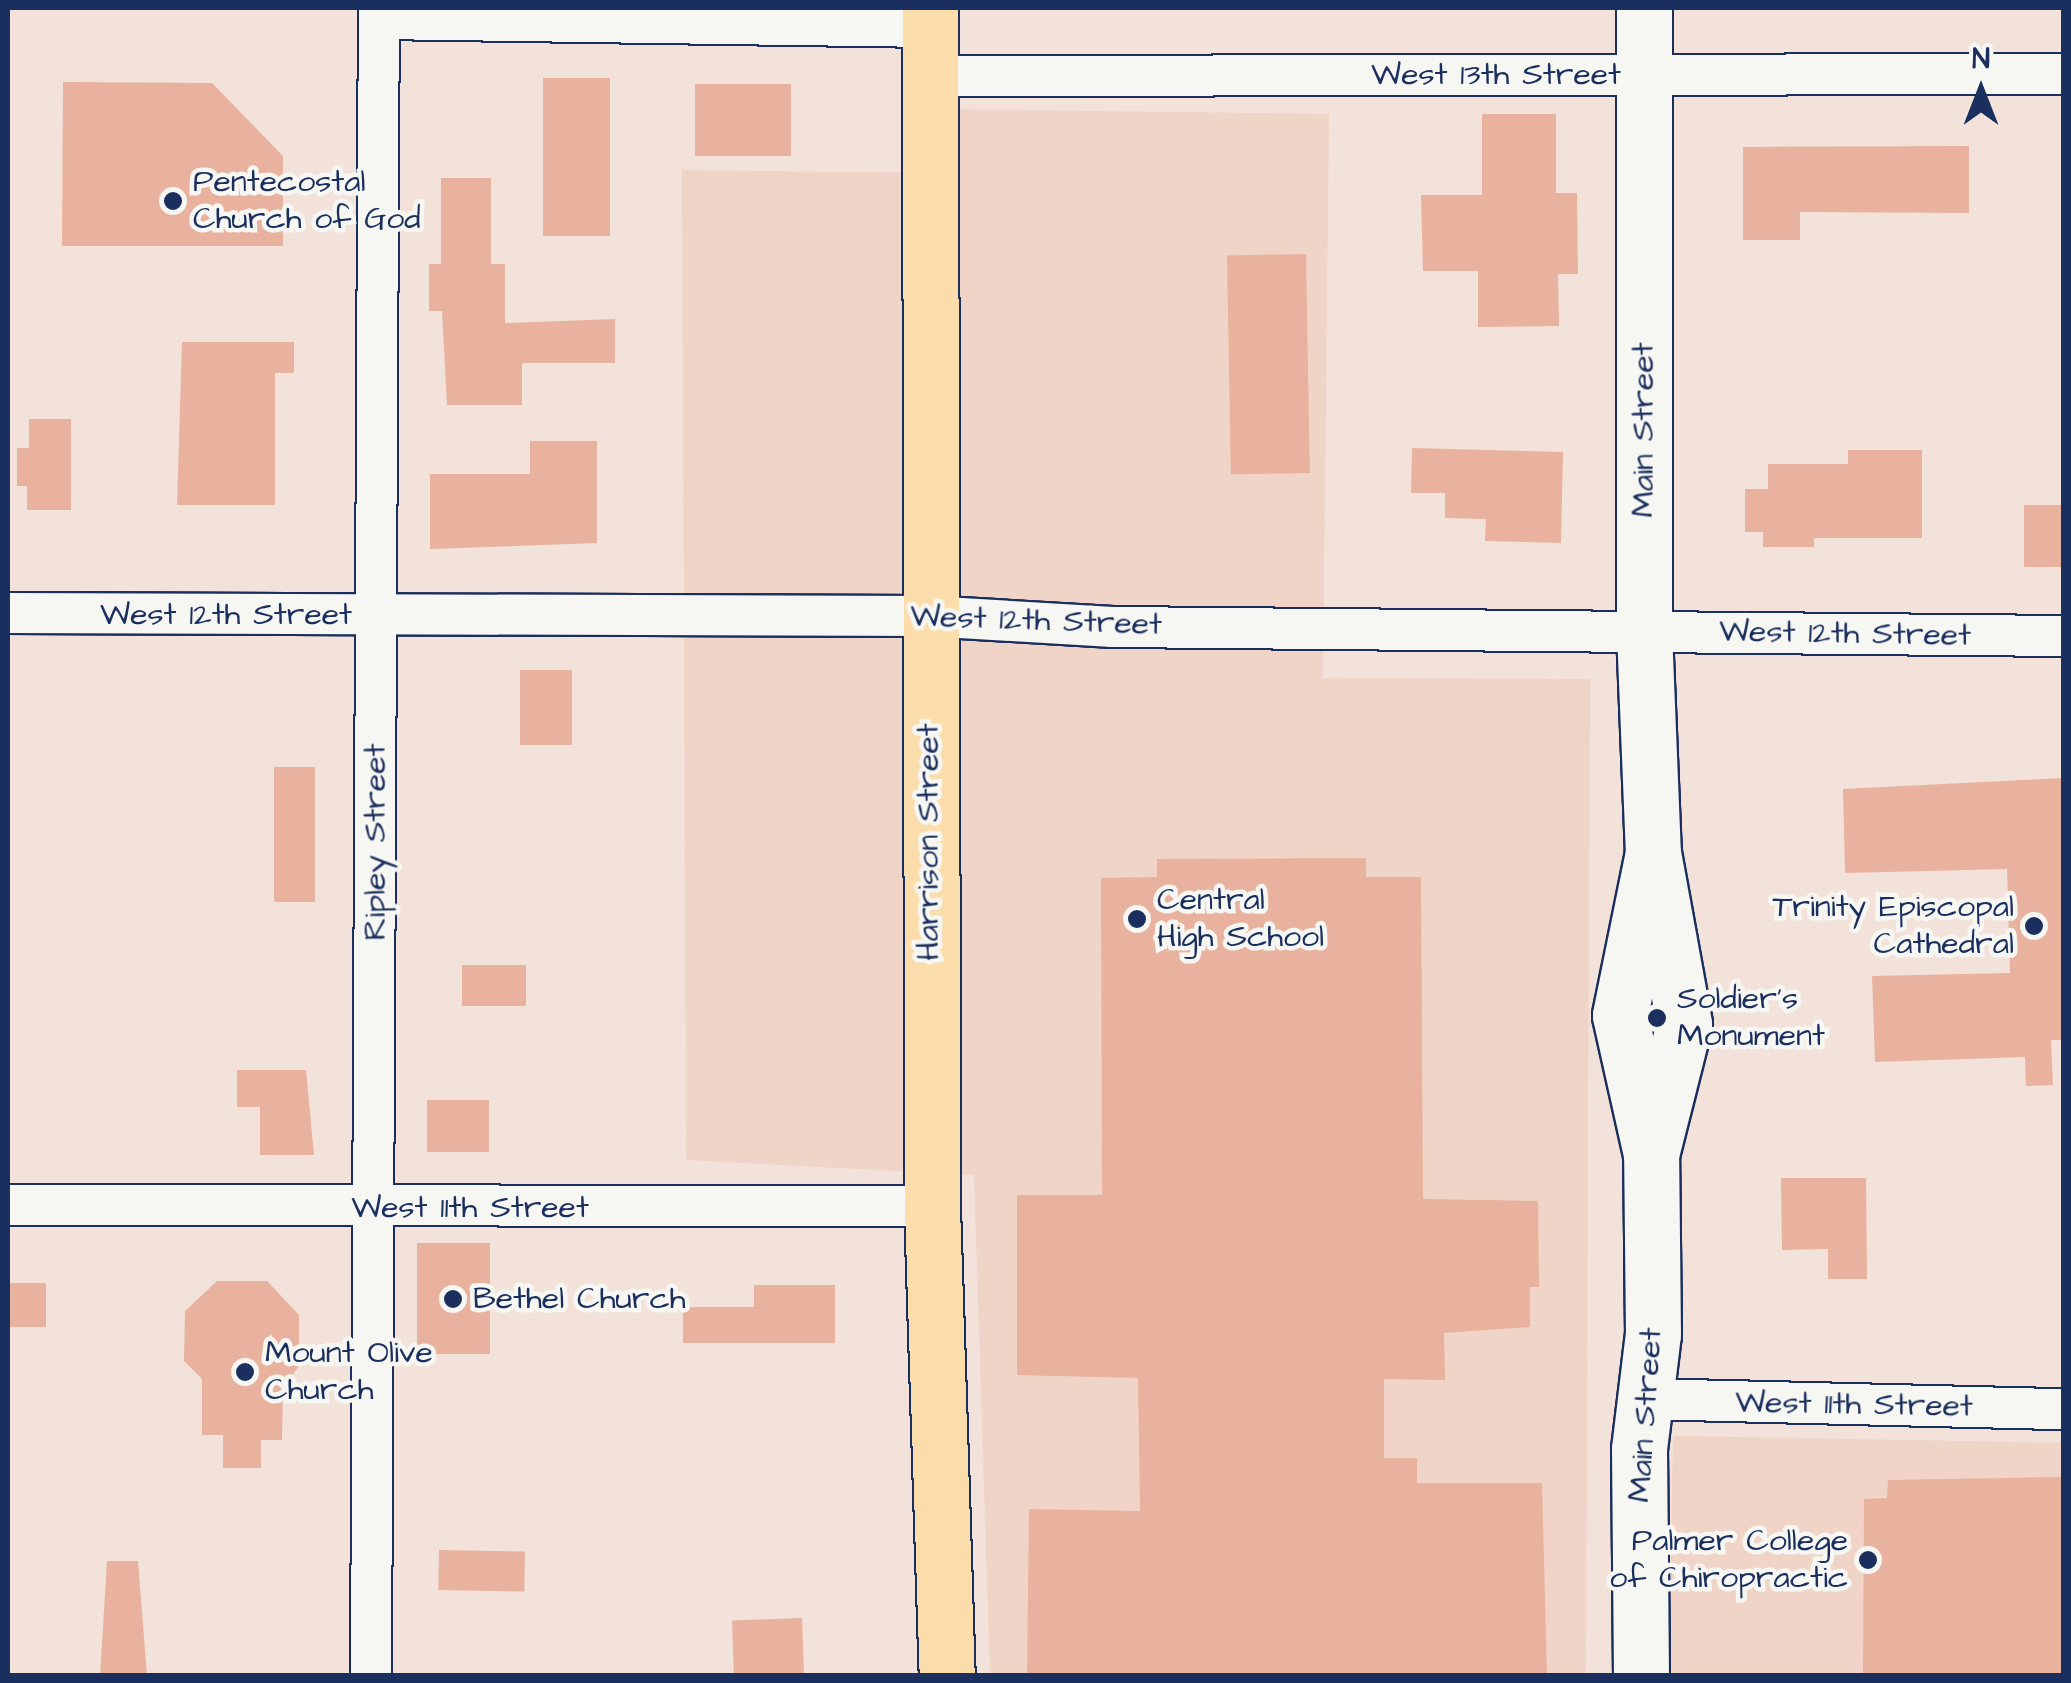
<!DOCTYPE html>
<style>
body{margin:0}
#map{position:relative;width:2071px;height:1683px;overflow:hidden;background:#f2e2d9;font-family:"Architects Daughter",sans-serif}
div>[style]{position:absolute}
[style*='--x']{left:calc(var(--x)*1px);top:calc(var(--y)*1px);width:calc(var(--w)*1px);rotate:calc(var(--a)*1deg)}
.built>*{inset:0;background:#efd4c7;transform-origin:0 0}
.building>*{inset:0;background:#e9b29e;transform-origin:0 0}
.roads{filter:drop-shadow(2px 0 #1b2f5e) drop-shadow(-2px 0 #1b2f5e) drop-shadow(0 2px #1b2f5e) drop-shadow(0 -2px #1b2f5e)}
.street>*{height:40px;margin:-20px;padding:0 20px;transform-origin:20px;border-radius:20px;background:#f6f6f2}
.secondary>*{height:55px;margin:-27.5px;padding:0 27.5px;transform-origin:27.5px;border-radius:27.5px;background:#f6f6f2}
.highway>*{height:55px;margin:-27.5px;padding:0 27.5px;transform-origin:27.5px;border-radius:27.5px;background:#faddab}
.dots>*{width:28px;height:28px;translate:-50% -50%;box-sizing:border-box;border:5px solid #f6f6f2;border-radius:50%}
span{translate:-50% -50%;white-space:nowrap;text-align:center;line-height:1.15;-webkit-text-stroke:9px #f6f6f2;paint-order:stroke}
.street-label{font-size:32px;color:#1b2f5e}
.poi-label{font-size:32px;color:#1b2f5e}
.left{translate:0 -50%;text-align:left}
.right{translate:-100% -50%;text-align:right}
.frame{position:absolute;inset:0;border:10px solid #1b2f5e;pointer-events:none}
.north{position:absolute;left:1931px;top:40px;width:100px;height:100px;-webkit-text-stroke:8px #f6f6f2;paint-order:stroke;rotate:0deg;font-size:28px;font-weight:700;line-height:40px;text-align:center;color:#1b2f5e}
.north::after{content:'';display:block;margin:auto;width:35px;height:45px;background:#1b2f5e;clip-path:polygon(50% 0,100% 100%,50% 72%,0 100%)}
</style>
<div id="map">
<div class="built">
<i style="clip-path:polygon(945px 109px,1329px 114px,1323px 678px,1590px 679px,1586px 1675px,990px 1675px,974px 1175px,686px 1160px,682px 170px,944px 173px)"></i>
<i style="left:1673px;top:1436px;width:390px;height:240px;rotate:1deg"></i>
</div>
<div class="building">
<i style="left:543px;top:78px;width:67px;height:158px"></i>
<i style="clip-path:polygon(63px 82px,212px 83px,283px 156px,283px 246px,62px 246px)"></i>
<i style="left:695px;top:84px;width:96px;height:72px"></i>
<i style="clip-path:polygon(1482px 114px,1556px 114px,1556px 193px,1577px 193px,1578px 274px,1558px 274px,1559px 326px,1478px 327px,1478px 271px,1423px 271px,1421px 195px,1482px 195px)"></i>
<i style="clip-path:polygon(1969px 146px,1969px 213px,1800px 212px,1800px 240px,1743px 240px,1743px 147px)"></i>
<i style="clip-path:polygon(441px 178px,491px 178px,491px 264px,505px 264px,505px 323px,615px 319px,615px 363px,522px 363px,522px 405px,447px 405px,442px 311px,429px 311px,429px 264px,441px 264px)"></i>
<i style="left:1306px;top:254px;width:219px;height:79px;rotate:89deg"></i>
<i style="clip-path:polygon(182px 342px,294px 342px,294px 373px,275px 373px,275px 505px,177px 505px)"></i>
<i style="clip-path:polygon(29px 419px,71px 419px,71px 510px,27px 510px,27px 486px,17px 486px,17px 448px,29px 448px)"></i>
<i style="clip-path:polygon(530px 441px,597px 441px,597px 543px,430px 549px,430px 474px,530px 474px)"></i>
<i style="clip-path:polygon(1412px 448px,1563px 452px,1561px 543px,1485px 541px,1486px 519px,1445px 518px,1445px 493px,1411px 493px)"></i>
<i style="clip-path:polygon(1848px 450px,1922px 450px,1922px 538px,1814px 538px,1814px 547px,1763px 547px,1763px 532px,1745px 532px,1745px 489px,1768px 489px,1768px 464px,1848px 464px)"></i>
<i style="left:2024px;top:505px;width:40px;height:62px"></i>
<i style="left:520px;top:670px;width:52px;height:75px"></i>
<i style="left:274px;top:767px;width:41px;height:135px"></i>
<i style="clip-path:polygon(2064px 778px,2064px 1040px,2051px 1040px,2053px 1085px,2026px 1086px,2025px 1057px,1875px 1062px,1872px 976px,2010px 973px,2007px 869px,1845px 873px,1843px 789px)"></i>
<i style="clip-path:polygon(1366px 858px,1366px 877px,1421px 877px,1423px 1199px,1538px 1201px,1539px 1287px,1530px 1287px,1530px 1327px,1444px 1333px,1445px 1380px,1384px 1379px,1384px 1458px,1417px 1458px,1417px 1483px,1542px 1483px,1547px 1676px,1027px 1676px,1029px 1509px,1140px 1511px,1138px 1378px,1017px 1375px,1017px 1195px,1102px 1195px,1101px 878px,1157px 877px,1157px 859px)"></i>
<i style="left:462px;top:965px;width:64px;height:41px"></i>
<i style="clip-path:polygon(237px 1070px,306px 1070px,314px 1155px,260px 1155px,260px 1107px,237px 1107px)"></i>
<i style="left:427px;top:1100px;width:62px;height:52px"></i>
<i style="clip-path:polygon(1781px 1178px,1866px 1178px,1867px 1279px,1828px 1279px,1828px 1249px,1782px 1250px)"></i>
<i style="left:417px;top:1243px;width:73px;height:111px"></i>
<i style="clip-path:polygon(217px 1281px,267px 1281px,299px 1315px,299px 1366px,283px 1387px,282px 1440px,261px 1440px,261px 1468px,223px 1468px,223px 1435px,202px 1435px,202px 1379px,184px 1361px,185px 1311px)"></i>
<i style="left:8px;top:1283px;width:38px;height:44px"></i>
<i style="clip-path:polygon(754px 1285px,835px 1285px,835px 1343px,683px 1343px,683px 1307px,754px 1307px)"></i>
<i style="clip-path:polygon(2064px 1477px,2064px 1676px,1863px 1676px,1864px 1499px,1887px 1498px,1888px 1480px)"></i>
<i style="left:439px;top:1550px;width:86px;height:40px;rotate:1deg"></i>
<i style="clip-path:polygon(107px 1561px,138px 1561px,147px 1676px,100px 1676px)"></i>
<i style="left:802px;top:1618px;width:58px;height:70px;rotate:88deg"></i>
</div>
<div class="roads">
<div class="street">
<i style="--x:379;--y:19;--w:552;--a:0.83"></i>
<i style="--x:928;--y:76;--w:1136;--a:-0.1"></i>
<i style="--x:8;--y:613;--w:919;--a:0.19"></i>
<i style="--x:927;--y:616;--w:186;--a:3.4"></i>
<i style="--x:1113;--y:627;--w:951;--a:0.54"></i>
<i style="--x:8;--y:1205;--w:924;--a:0.06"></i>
<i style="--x:1645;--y:1399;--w:419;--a:1.4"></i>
<i style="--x:371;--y:1676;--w:1668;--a:-89.73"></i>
</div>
<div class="secondary">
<i style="--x:1644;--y:8;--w:623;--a:90"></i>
<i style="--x:1644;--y:631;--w:222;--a:87.7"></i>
<i style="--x:1653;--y:853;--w:174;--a:79.7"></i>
<i style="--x:1684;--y:1024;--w:134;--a:104.2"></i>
<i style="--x:1651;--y:1154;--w:142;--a:-102.6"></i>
<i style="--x:1620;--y:1015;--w:165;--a:-78.5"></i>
<i style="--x:1641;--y:1676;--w:227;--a:-90.5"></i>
<i style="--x:1639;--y:1449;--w:116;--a:-83.1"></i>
<i style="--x:1653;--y:1334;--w:180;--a:-90.6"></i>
</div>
<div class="highway">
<i style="--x:930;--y:8;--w:1198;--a:89.9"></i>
<i style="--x:932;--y:1206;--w:470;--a:88.2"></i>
</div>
</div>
<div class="dots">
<i style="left:173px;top:201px;background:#1b2f5e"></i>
<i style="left:1137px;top:919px;background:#1b2f5e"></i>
<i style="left:2034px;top:926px;background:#1b2f5e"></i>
<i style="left:1657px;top:1018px;background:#1b2f5e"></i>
<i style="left:453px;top:1299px;background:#1b2f5e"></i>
<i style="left:245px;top:1372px;background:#1b2f5e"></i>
<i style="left:1868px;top:1560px;background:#1b2f5e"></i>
</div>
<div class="street-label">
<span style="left:1496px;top:75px">West 13th Street</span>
<span style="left:1644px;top:430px;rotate:-90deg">Main Street</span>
<span style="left:226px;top:615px">West 12th Street</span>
<span style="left:1036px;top:621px;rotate:2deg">West 12th Street</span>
<span style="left:1845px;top:634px;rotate:1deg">West 12th Street</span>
<span style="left:376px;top:842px;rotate:-90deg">Ripley Street</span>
<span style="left:929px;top:842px;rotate:-90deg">Harrison Street</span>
<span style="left:470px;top:1208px">West 11th Street</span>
<span style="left:1854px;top:1405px;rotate:1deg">West 11th Street</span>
<span style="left:1646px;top:1415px;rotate:-86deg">Main Street</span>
</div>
<div class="poi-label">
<span class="left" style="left:193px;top:201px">Pentecostal<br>Church of God</span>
<span class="left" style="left:1157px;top:919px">Central<br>High School</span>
<span class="right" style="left:2014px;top:926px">Trinity Episcopal<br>Cathedral</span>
<span class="left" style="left:1677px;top:1018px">Soldier's<br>Monument</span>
<span class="left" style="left:473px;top:1299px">Bethel Church</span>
<span class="left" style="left:265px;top:1372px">Mount Olive<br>Church</span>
<span class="right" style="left:1848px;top:1560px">Palmer College<br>of Chiropractic</span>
</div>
<div class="frame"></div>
<div class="north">N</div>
</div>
